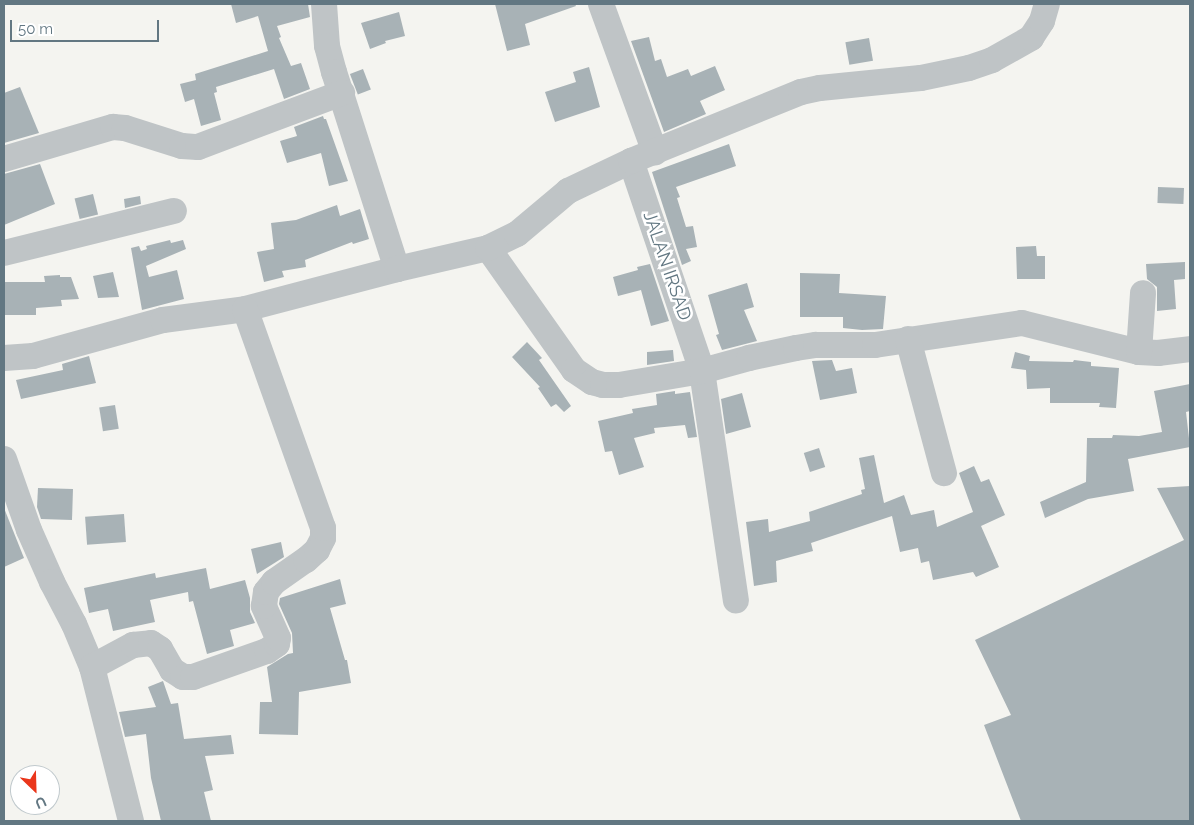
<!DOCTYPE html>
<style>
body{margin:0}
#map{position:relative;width:1194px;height:825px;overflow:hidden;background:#f4f4f0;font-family:Raleway,sans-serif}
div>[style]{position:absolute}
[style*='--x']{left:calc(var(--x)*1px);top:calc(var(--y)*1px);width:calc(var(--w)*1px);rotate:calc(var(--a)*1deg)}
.building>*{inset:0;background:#a8b2b6;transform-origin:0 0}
.minor>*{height:26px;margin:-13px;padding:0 13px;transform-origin:13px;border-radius:13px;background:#bfc4c6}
span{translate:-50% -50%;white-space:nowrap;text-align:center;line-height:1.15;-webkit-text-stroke:5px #fff;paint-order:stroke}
.street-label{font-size:18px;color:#627782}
.frame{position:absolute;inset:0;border:5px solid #627782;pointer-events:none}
.north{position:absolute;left:10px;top:765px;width:50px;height:50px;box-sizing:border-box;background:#fff;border:1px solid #c0c9cd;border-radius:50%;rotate:156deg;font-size:14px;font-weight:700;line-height:20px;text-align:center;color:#627782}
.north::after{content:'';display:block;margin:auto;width:18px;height:22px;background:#ea361b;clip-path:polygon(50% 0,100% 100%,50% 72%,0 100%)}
.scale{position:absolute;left:10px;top:20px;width:149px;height:22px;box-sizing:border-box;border:2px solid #627782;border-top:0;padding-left:6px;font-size:15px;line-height:18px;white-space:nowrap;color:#627782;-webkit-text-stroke:4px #fff;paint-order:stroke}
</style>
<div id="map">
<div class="building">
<i style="clip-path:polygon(231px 4px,308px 4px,310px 17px,277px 26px,281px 37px,279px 38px,291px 66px,301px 63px,310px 89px,284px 99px,274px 69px,216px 87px,217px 92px,214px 93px,221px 120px,201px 126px,194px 99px,185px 102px,180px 84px,196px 80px,195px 74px,268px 51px,258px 16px,236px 23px)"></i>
<i style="clip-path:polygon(495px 4px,575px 4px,576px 6px,525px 24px,530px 45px,507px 51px)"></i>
<i style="clip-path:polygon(399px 12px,405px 36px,385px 41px,386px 43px,370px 49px,361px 23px)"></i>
<i style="clip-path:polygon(649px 37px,655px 61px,661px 59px,667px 77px,688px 69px,691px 76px,715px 66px,725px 90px,700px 101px,706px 114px,664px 132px,631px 41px)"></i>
<i style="left:869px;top:38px;width:23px;height:24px;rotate:80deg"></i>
<i style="clip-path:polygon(589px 67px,600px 107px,555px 122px,545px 92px,576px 82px,573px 72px)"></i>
<i style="left:363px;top:69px;width:22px;height:14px;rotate:69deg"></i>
<i style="clip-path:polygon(20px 87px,39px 133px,4px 143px,4px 93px)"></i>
<i style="clip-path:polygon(323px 116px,324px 119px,326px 119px,348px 181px,329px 186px,321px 153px,287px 163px,280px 141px,297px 136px,294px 127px)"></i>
<i style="clip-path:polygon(729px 144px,736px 166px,676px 187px,680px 197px,677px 198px,686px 227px,693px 226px,697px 247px,686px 249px,691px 261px,682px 265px,652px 172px)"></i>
<i style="clip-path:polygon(40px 164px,55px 204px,4px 225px,4px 174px)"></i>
<i style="left:1158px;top:187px;width:26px;height:16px;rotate:2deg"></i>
<i style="left:93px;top:194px;width:21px;height:19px;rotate:76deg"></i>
<i style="clip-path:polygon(140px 196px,141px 204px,125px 208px,124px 199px)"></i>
<i style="clip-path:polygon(337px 205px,340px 216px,360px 209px,369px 239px,353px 244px,352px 242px,305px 260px,306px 267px,282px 271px,284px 277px,264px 282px,257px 252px,274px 249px,271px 223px,296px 220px)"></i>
<i style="clip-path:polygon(170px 240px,171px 243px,183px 240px,186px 249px,146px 266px,149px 277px,177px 270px,184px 299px,142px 310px,131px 248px,139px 246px,141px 251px,147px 249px,146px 246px)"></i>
<i style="clip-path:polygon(1036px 246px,1037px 256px,1045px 256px,1045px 279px,1017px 279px,1016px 247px)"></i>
<i style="clip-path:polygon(1185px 262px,1185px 279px,1174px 280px,1176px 309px,1157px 311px,1157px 287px,1147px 279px,1146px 264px)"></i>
<i style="clip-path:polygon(650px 264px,669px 321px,651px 326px,641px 290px,618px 296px,613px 277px,638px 270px,637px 267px)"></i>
<i style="clip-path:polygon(113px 272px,119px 297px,98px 298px,93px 276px)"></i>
<i style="clip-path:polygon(800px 273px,840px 274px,839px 293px,886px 296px,883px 329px,862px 330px,843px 328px,843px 317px,800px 317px)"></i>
<i style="clip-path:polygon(60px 275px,60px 277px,71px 277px,79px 299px,61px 300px,62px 306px,36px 308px,36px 315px,4px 315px,4px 282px,45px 282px,44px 276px)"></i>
<i style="clip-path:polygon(747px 283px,754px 307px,744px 310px,757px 341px,722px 350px,716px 335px,719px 334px,708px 295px)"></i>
<i style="clip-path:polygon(527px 342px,542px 358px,539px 360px,571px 406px,564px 412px,556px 404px,551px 407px,538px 388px,540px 387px,512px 357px)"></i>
<i style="clip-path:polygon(673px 350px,674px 361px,647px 365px,647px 352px)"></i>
<i style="clip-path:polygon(1015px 352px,1030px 356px,1029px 361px,1073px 362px,1074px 360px,1091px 362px,1091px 366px,1119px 368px,1116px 408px,1099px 407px,1100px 403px,1050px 403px,1050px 388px,1027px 389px,1026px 370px,1011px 368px)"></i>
<i style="clip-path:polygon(89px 356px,96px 383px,21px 399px,16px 380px,63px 370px,62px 364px)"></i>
<i style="clip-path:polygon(832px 360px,836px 371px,852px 368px,857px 393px,820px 400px,812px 361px)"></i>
<i style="clip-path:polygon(1190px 384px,1190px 411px,1186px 412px,1190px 447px,1128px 459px,1134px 491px,1088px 499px,1045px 518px,1040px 502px,1086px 482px,1087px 438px,1112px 438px,1113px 435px,1139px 436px,1162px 432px,1154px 391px)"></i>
<i style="clip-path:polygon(675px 391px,675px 394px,690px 392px,697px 437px,688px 438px,685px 425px,654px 428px,655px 433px,634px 438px,644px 467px,619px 475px,612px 451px,605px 452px,598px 421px,633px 413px,632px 409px,657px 405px,656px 394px)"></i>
<i style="clip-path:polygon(742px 393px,751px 427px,726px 434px,721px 399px)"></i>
<i style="left:115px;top:405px;width:24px;height:16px;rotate:81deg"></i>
<i style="left:819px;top:448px;width:20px;height:16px;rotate:72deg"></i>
<i style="clip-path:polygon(874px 455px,884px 503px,904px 495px,911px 515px,934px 510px,937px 527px,973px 512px,959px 473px,974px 466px,981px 482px,989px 479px,1005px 515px,981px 526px,999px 567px,976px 577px,973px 572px,933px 580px,929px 561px,921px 563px,918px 548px,900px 552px,892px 516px,811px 543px,813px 551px,776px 561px,777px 582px,754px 586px,746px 522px,768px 519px,769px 532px,810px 521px,809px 512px,862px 494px,861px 490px,865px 489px,859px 458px)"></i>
<i style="clip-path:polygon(1190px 486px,1190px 821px,1021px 821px,984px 725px,1011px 715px,975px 640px,1184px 540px,1157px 488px)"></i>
<i style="clip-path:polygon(38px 488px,73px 489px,72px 520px,41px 519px,37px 507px)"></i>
<i style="clip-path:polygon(4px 508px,24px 558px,4px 567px)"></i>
<i style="left:124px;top:514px;width:28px;height:39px;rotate:86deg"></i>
<i style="clip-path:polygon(281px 542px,284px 557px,257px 574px,251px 549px)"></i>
<i style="clip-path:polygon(206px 568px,210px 589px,245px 580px,250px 598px,250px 612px,255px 623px,230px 630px,234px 646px,207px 654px,193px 601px,189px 602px,188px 592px,150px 600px,155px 622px,113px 631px,108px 609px,89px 613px,84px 588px,155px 573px,156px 578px)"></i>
<i style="clip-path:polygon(340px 579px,346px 604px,330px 608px,345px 660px,347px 660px,351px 683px,299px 692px,298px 735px,259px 734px,260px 702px,272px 702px,267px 667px,288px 654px,293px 653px,292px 633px,279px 604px,280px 598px)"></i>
<i style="clip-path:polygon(163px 681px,171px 704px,178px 703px,184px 739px,231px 735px,234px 754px,205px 756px,213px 790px,204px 792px,211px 821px,161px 821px,151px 778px,146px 734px,125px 737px,119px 712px,156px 707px,148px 687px)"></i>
</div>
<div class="minor">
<i style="--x:324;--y:4;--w:42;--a:85.9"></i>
<i style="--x:327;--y:46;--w:27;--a:75"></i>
<i style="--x:334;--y:72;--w:207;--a:72.3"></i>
<i style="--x:601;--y:4;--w:158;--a:70"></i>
<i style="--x:4;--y:159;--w:114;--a:-16.4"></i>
<i style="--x:113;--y:127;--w:12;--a:5"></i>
<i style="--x:125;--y:128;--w:60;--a:17.5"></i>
<i style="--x:182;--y:146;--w:16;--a:4"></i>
<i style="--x:198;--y:147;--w:154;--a:-20.6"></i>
<i style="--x:631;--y:161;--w:222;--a:71.3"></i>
<i style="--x:702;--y:371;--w:232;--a:81.6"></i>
<i style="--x:488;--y:248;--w:149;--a:54.8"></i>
<i style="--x:574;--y:370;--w:22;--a:34"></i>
<i style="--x:592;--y:382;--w:11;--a:15"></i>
<i style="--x:603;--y:385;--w:16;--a:0"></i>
<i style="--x:619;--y:385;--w:84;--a:-9.6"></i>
<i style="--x:702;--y:371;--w:49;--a:-15.5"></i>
<i style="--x:749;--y:358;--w:48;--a:-12"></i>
<i style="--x:796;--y:348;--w:20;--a:-9"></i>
<i style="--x:816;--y:345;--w:59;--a:0"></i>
<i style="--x:875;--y:345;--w:149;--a:-8.5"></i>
<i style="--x:1022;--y:323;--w:121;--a:13.9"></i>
<i style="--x:1139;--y:352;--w:19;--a:3"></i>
<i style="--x:1158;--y:353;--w:32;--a:-7"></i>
<i style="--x:4;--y:253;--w:175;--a:-13.9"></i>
<i style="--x:908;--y:339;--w:139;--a:75"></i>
<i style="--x:1139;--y:352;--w:59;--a:-86.1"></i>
<i style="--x:4;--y:358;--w:29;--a:-4"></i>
<i style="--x:33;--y:356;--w:135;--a:-15.5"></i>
<i style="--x:163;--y:320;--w:83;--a:-7.6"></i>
<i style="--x:245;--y:309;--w:157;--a:-14.7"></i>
<i style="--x:397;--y:269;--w:93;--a:-13"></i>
<i style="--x:488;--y:248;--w:32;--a:-26"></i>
<i style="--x:517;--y:234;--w:67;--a:-40.1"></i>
<i style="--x:568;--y:191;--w:70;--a:-25.5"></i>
<i style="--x:631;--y:161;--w:183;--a:-22.1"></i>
<i style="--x:801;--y:92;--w:19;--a:-12"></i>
<i style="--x:820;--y:88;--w:101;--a:-5.7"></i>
<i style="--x:921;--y:78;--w:49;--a:-11.8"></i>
<i style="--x:969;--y:68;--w:24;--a:-19"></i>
<i style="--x:992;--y:60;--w:45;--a:-29.4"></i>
<i style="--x:1031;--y:38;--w:20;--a:-57"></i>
<i style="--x:1042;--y:21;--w:18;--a:-74"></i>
<i style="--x:4;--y:459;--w:75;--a:70.6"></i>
<i style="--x:29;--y:530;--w:57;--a:66.1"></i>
<i style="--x:52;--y:582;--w:47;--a:62.4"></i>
<i style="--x:74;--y:624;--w:47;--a:67.3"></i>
<i style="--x:92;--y:667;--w:159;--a:75.8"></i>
<i style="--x:92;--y:667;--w:47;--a:-28.2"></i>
<i style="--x:133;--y:645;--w:18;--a:-6"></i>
<i style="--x:151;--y:643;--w:11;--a:34"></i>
<i style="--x:160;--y:649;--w:24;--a:60"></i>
<i style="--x:172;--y:670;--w:13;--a:32"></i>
<i style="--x:183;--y:677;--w:10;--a:0"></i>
<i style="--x:193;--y:677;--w:78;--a:-19.4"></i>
<i style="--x:267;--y:651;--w:12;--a:-35"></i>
<i style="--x:277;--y:644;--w:6;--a:-81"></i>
<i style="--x:278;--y:638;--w:35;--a:-114"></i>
<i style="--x:264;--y:606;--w:14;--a:-82"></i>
<i style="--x:266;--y:592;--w:13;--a:-51"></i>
<i style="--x:274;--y:582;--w:39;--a:-35"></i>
<i style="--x:306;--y:560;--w:15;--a:-42"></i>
<i style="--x:317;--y:550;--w:13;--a:-63"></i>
<i style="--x:323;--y:538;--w:10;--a:-90"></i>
<i style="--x:323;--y:528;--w:232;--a:-109.6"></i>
</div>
<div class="street-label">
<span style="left:667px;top:266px;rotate:71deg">JALAN IRSAD</span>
</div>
<div class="frame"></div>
<div class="north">U</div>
<div class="scale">50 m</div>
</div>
